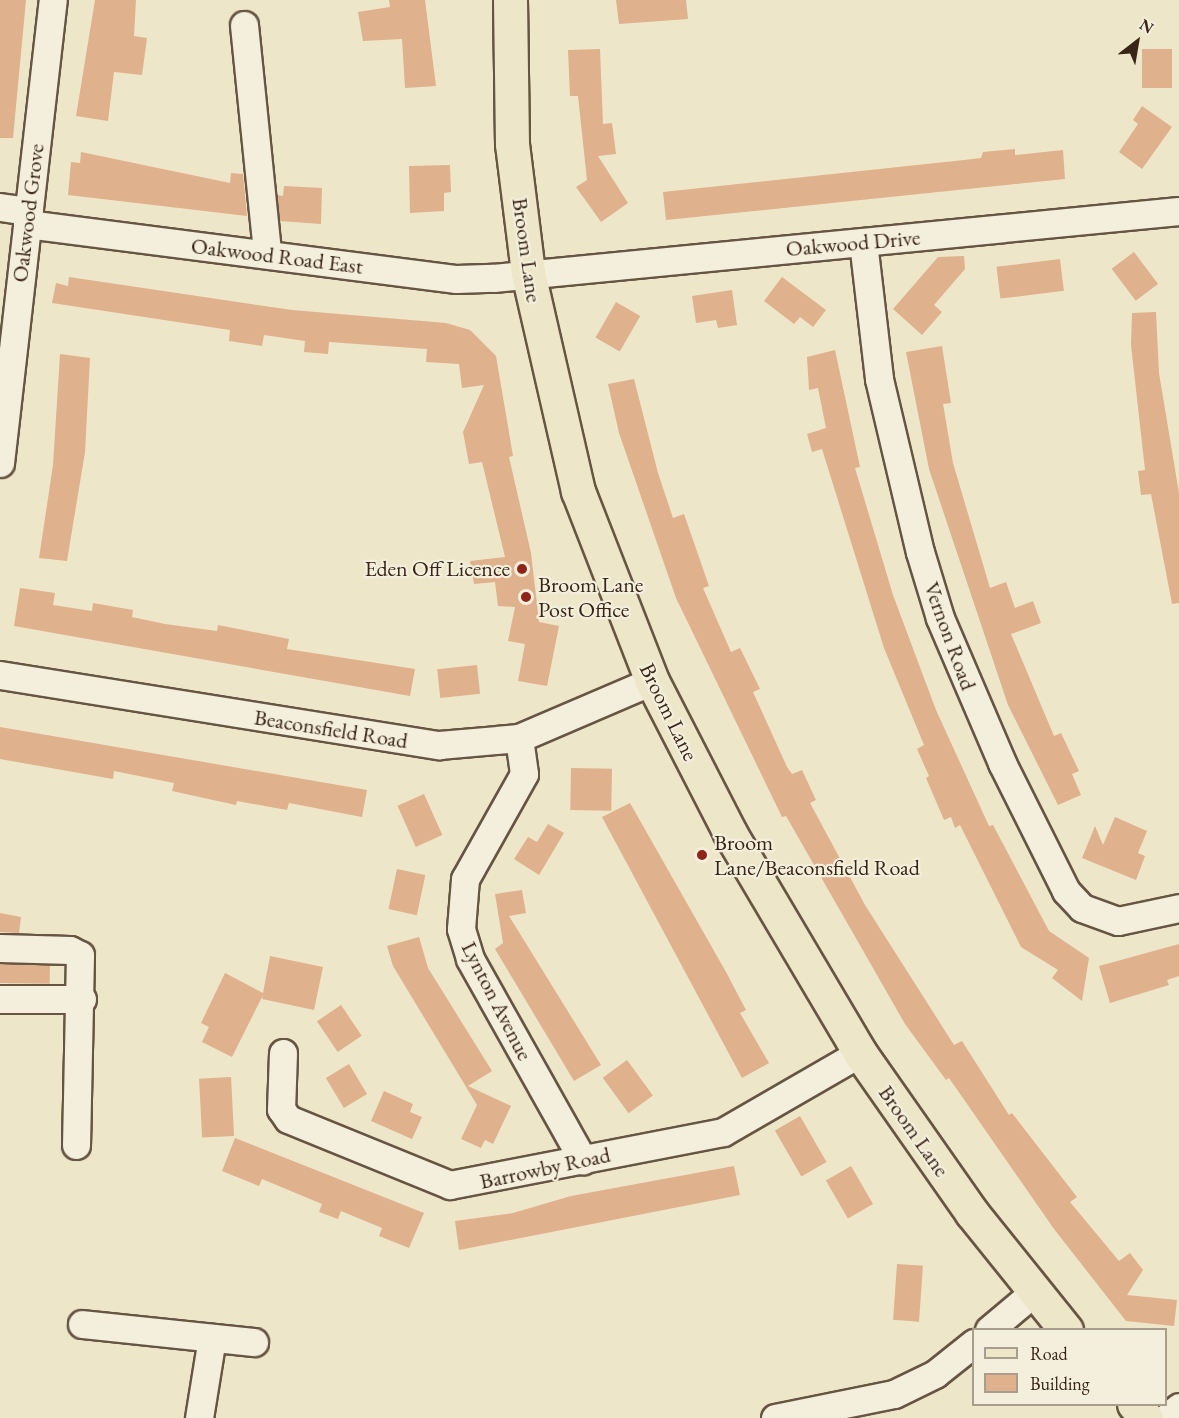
<!DOCTYPE html>
<style>
body{margin:0}
#map{position:relative;width:1179px;height:1418px;overflow:hidden;background:#eee6c9;font-family:"EB Garamond",serif}
div>[style]{position:absolute}
[style*='--x']{left:calc(var(--x)*1px);top:calc(var(--y)*1px);width:calc(var(--w)*1px);rotate:calc(var(--a)*1deg)}
.building>*{inset:0;background:#dfb18d;transform-origin:0 0}
.roads{filter:drop-shadow(2px 0 #665543) drop-shadow(-2px 0 #665543) drop-shadow(0 2px #665543) drop-shadow(0 -2px #665543)}
.minor>*{height:27px;margin:-13.5px;padding:0 13.5px;transform-origin:13.5px;border-radius:13.5px;background:#f4efdc}
.major>*{height:33px;margin:-16.5px;padding:0 16.5px;transform-origin:16.5px;border-radius:16.5px;background:#eee6c9}
.dots>*{width:16px;height:16px;translate:-50% -50%;box-sizing:border-box;border:3px solid #f4efdc;border-radius:50%}
span{translate:-50% -50%;white-space:nowrap;text-align:center;line-height:1.15;-webkit-text-stroke:4.5px #f4efdc;paint-order:stroke}
.street-label{font-size:22px;color:#382516}
.poi-label{font-size:22px;color:#382516}
.right{translate:-100% -50%;text-align:right}
.left{translate:0 -50%;text-align:left}
.legend{position:absolute;left:972px;top:1328px;width:195px;height:78px;box-sizing:border-box;background:#f4efdc;border:2px solid #a99e8d;margin:0;padding:8px 10px;list-style:none;font-size:18px;color:#382516}
.legend li{display:flex;align-items:center;gap:12px;height:30px}
.legend b{width:30px;border:2px solid #a99e8d}
.north{position:absolute;left:1107px;top:12px;width:60px;height:60px;-webkit-text-stroke:4px #f4efdc;paint-order:stroke;rotate:31deg;font-size:16px;font-weight:700;line-height:24px;text-align:center;color:#382516}
.north::after{content:'';display:block;margin:auto;width:21px;height:27px;background:#382516;clip-path:polygon(50% 0,100% 100%,50% 72%,0 100%)}
</style>
<div id="map">
<div class="building">
<i style="clip-path:polygon(0 0,26px 0,13px 138px,0 138px)"></i>
<i style="clip-path:polygon(95px 0,136px 0,134px 36px,147px 38px,142px 75px,114px 72px,108px 121px,76px 116px)"></i>
<i style="clip-path:polygon(389px 0,425px 0,436px 86px,405px 88px,402px 39px,363px 41px,358px 12px,390px 7px)"></i>
<i style="clip-path:polygon(616px 0,686px 0,688px 19px,619px 24px)"></i>
<i style="clip-path:polygon(600px 49px,603px 124px,612px 123px,616px 154px,598px 156px,628px 203px,601px 222px,576px 187px,587px 180px,578px 96px,570px 96px,568px 50px)"></i>
<i style="left:1142px;top:49px;width:30px;height:39px"></i>
<i style="clip-path:polygon(1142px 106px,1172px 127px,1142px 169px,1119px 152px,1138px 124px,1133px 120px)"></i>
<i style="clip-path:polygon(1015px 149px,1015px 155px,1063px 150px,1065px 179px,666px 220px,663px 192px,964px 160px,981px 158px,983px 152px)"></i>
<i style="clip-path:polygon(81px 152px,230px 183px,231px 173px,243px 174px,247px 216px,68px 195px,71px 162px,80px 163px)"></i>
<i style="clip-path:polygon(450px 165px,451px 192px,444px 193px,444px 211px,410px 213px,409px 166px)"></i>
<i style="clip-path:polygon(284px 186px,322px 188px,321px 224px,280px 221px,277px 195px,283px 196px)"></i>
<i style="left:1134px;top:252px;width:40px;height:28px;rotate:53deg"></i>
<i style="clip-path:polygon(964px 256px,965px 269px,934px 305px,942px 312px,922px 335px,893px 309px,938px 257px)"></i>
<i style="left:1060px;top:259px;width:32px;height:64px;rotate:83deg"></i>
<i style="clip-path:polygon(69px 277px,292px 310px,446px 323px,470px 330px,496px 356px,513px 456px,509px 457px,531px 553px,539px 622px,559px 626px,547px 686px,518px 681px,525px 644px,508px 641px,515px 607px,498px 606px,495px 582px,474px 584px,470px 561px,505px 557px,482px 462px,469px 464px,463px 432px,484px 385px,462px 388px,459px 364px,426px 362px,427px 349px,329px 342px,328px 354px,304px 352px,305px 341px,264px 335px,262px 346px,229px 341px,230px 330px,52px 303px,56px 283px,68px 286px)"></i>
<i style="clip-path:polygon(782px 277px,826px 310px,813px 327px,800px 317px,794px 324px,764px 301px)"></i>
<i style="clip-path:polygon(732px 290px,737px 325px,718px 328px,716px 320px,696px 323px,692px 296px)"></i>
<i style="left:616px;top:302px;width:28px;height:41px;rotate:30deg"></i>
<i style="clip-path:polygon(1156px 312px,1159px 373px,1179px 493px,1179px 603px,1172px 604px,1151px 494px,1141px 495px,1138px 471px,1145px 470px,1131px 345px,1132px 313px)"></i>
<i style="clip-path:polygon(942px 346px,951px 403px,943px 404px,953px 463px,990px 588px,1006px 582px,1015px 608px,1033px 601px,1041px 623px,1011px 634px,1054px 736px,1061px 733px,1079px 771px,1072px 774px,1081px 795px,1058px 805px,1008px 705px,929px 469px,906px 352px)"></i>
<i style="clip-path:polygon(835px 350px,860px 467px,855px 468px,893px 595px,936px 710px,989px 826px,993px 825px,1049px 931px,1089px 958px,1082px 1001px,1052px 978px,1058px 970px,1021px 947px,960px 825px,955px 828px,951px 817px,944px 820px,926px 778px,929px 776px,917px 749px,924px 745px,884px 648px,822px 449px,812px 452px,807px 434px,826px 428px,818px 388px,809px 390px,807px 357px)"></i>
<i style="clip-path:polygon(60px 354px,90px 358px,85px 452px,67px 561px,39px 558px,53px 465px)"></i>
<i style="clip-path:polygon(634px 379px,658px 473px,673px 518px,684px 514px,709px 586px,703px 588px,731px 652px,740px 648px,760px 689px,753px 692px,787px 767px,792px 774px,802px 770px,816px 800px,810px 803px,865px 905px,954px 1045px,962px 1041px,1009px 1115px,1012px 1113px,1077px 1197px,1070px 1202px,1119px 1261px,1130px 1253px,1143px 1270px,1127px 1295px,1177px 1300px,1174px 1326px,1126px 1321px,1054px 1229px,949px 1078px,946px 1080px,905px 1024px,786px 816px,782px 817px,676px 598px,619px 433px,608px 384px)"></i>
<i style="clip-path:polygon(20px 588px,55px 593px,53px 605px,92px 611px,93px 603px,133px 610px,132px 617px,165px 624px,217px 631px,218px 625px,289px 639px,287px 649px,415px 669px,410px 696px,14px 626px)"></i>
<i style="left:477px;top:665px;width:29px;height:40px;rotate:84deg"></i>
<i style="clip-path:polygon(0 727px,367px 790px,362px 817px,289px 803px,287px 810px,237px 801px,236px 805px,172px 791px,174px 783px,114px 771px,113px 779px,0 759px)"></i>
<i style="left:571px;top:768px;width:41px;height:42px;rotate:1deg"></i>
<i style="left:424px;top:794px;width:45px;height:29px;rotate:66deg"></i>
<i style="clip-path:polygon(630px 803px,726px 972px,746px 1010px,740px 1013px,769px 1063px,742px 1078px,602px 817px)"></i>
<i style="clip-path:polygon(1115px 817px,1147px 831px,1138px 853px,1145px 856px,1136px 880px,1082px 858px,1095px 826px,1103px 845px)"></i>
<i style="clip-path:polygon(548px 824px,564px 833px,539px 875px,514px 859px,528px 837px,537px 842px)"></i>
<i style="left:397px;top:869px;width:29px;height:41px;rotate:12deg"></i>
<i style="clip-path:polygon(522px 890px,526px 913px,509px 916px,601px 1065px,574px 1081px,495px 949px,503px 943px,495px 894px)"></i>
<i style="clip-path:polygon(0 913px,21px 917px,19px 933px,0 932px)"></i>
<i style="clip-path:polygon(419px 937px,428px 968px,492px 1071px,468px 1086px,511px 1106px,493px 1144px,485px 1140px,481px 1148px,461px 1139px,477px 1105px,393px 966px,387px 946px)"></i>
<i style="clip-path:polygon(1179px 944px,1179px 976px,1167px 980px,1169px 985px,1110px 1003px,1099px 966px)"></i>
<i style="clip-path:polygon(270px 956px,323px 967px,314px 1010px,262px 999px,263px 995px,232px 1057px,202px 1042px,209px 1027px,201px 1023px,225px 973px,263px 993px)"></i>
<i style="left:0;top:964px;width:50px;height:19px;rotate:1deg"></i>
<i style="left:341px;top:1005px;width:37px;height:29px;rotate:56deg"></i>
<i style="left:627px;top:1060px;width:44px;height:30px;rotate:54deg"></i>
<i style="left:349px;top:1064px;width:35px;height:27px;rotate:59deg"></i>
<i style="left:231px;top:1077px;width:59px;height:32px;rotate:87deg"></i>
<i style="clip-path:polygon(384px 1091px,413px 1104px,410px 1112px,422px 1117px,412px 1139px,371px 1121px)"></i>
<i style="left:800px;top:1116px;width:53px;height:29px;rotate:60deg"></i>
<i style="clip-path:polygon(235px 1138px,424px 1213px,409px 1248px,379px 1236px,382px 1228px,341px 1211px,338px 1219px,319px 1212px,322px 1204px,262px 1179px,259px 1186px,222px 1171px)"></i>
<i style="clip-path:polygon(734px 1166px,740px 1195px,459px 1250px,455px 1221px,513px 1213px,571px 1196px)"></i>
<i style="left:851px;top:1166px;width:44px;height:29px;rotate:60deg"></i>
<i style="left:897px;top:1264px;width:26px;height:56px;rotate:4deg"></i>
</div>
<div class="roads">
<div class="minor">
<i style="--x:244;--y:25;--w:229;--a:84.2"></i>
<i style="--x:0;--y:207;--w:29;--a:8"></i>
<i style="--x:27;--y:224;--w:433;--a:7.3"></i>
<i style="--x:456;--y:279;--w:37;--a:-2"></i>
<i style="--x:493;--y:278;--w:689;--a:-5.58"></i>
<i style="--x:863;--y:242;--w:138;--a:83.3"></i>
<i style="--x:879;--y:379;--w:178;--a:76.7"></i>
<i style="--x:920;--y:552;--w:69;--a:73.1"></i>
<i style="--x:940;--y:618;--w:158;--a:66.8"></i>
<i style="--x:1002;--y:763;--w:143;--a:63.4"></i>
<i style="--x:1066;--y:891;--w:23;--a:47"></i>
<i style="--x:1082;--y:908;--w:38;--a:20"></i>
<i style="--x:1118;--y:921;--w:62;--a:-12"></i>
<i style="--x:0;--y:463;--w:466;--a:-83.5"></i>
<i style="--x:0;--y:675;--w:445;--a:9.1"></i>
<i style="--x:439;--y:745;--w:80;--a:-5"></i>
<i style="--x:519;--y:738;--w:145;--a:-23.2"></i>
<i style="--x:519;--y:738;--w:36;--a:82"></i>
<i style="--x:524;--y:774;--w:120;--a:119.3"></i>
<i style="--x:465;--y:879;--w:50;--a:94.6"></i>
<i style="--x:461;--y:929;--w:31;--a:73"></i>
<i style="--x:470;--y:959;--w:231;--a:60.7"></i>
<i style="--x:0;--y:948;--w:70;--a:1.6"></i>
<i style="--x:70;--y:950;--w:11;--a:27"></i>
<i style="--x:80;--y:955;--w:190;--a:91.2"></i>
<i style="--x:0;--y:999;--w:82;--a:0"></i>
<i style="--x:283;--y:1053;--w:56;--a:92"></i>
<i style="--x:281;--y:1109;--w:12;--a:55"></i>
<i style="--x:288;--y:1119;--w:175;--a:22.2"></i>
<i style="--x:450;--y:1185;--w:278;--a:-11"></i>
<i style="--x:723;--y:1132;--w:158;--a:-30"></i>
<i style="--x:82;--y:1324;--w:173;--a:6"></i>
<i style="--x:989;--y:1330;--w:57;--a:-40.1"></i>
<i style="--x:199;--y:1418;--w:81;--a:-80.8"></i>
<i style="--x:775;--y:1418;--w:121;--a:-11.4"></i>
<i style="--x:894;--y:1394;--w:46;--a:-26"></i>
<i style="--x:935;--y:1374;--w:50;--a:-38.5"></i>
<i style="--x:1166;--y:1418;--w:17;--a:-40"></i>
</div>
<div class="major">
<i style="--x:510;--y:0;--w:144;--a:89.2"></i>
<i style="--x:512;--y:144;--w:130;--a:82.9"></i>
<i style="--x:528;--y:273;--w:224;--a:77.1"></i>
<i style="--x:578;--y:491;--w:204;--a:68.7"></i>
<i style="--x:652;--y:681;--w:171;--a:62.8"></i>
<i style="--x:730;--y:833;--w:256;--a:59.4"></i>
<i style="--x:860;--y:1053;--w:195;--a:55"></i>
<i style="--x:972;--y:1213;--w:150;--a:51.2"></i>
<i style="--x:1134;--y:1404;--w:18;--a:49"></i>
</div>
</div>
<div class="dots">
<i style="left:522px;top:569px;background:#8f2418"></i>
<i style="left:526px;top:597px;background:#8f2418"></i>
<i style="left:702px;top:855px;background:#8f2418"></i>
</div>
<div class="street-label">
<span style="left:28px;top:213px;rotate:-83deg">Oakwood Grove</span>
<span style="left:853px;top:243px;rotate:-5deg">Oakwood Drive</span>
<span style="left:527px;top:250px;rotate:82deg">Broom Lane</span>
<span style="left:277px;top:256px;rotate:7deg">Oakwood Road East</span>
<span style="left:950px;top:636px;rotate:70deg">Vernon Road</span>
<span style="left:669px;top:712px;rotate:64deg">Broom Lane</span>
<span style="left:331px;top:729px;rotate:9deg">Beaconsfield Road</span>
<span style="left:497px;top:1001px;rotate:63deg">Lynton Avenue</span>
<span style="left:914px;top:1131px;rotate:55deg">Broom Lane</span>
<span style="left:545px;top:1168px;rotate:-12deg">Barrowby Road</span>
</div>
<div class="poi-label">
<span class="right" style="left:510px;top:569px">Eden Off Licence</span>
<span class="left" style="left:538px;top:597px">Broom Lane<br>Post Office</span>
<span class="left" style="left:714px;top:855px">Broom<br>Lane/Beaconsfield Road</span>
</div>
<ul class="legend">
<li><b style="height:8px;background:#eee6c9"></b>Road</li>
<li><b style="height:16px;background:#dfb18d"></b>Building</li>
</ul>
<div class="north">N</div>
</div>
